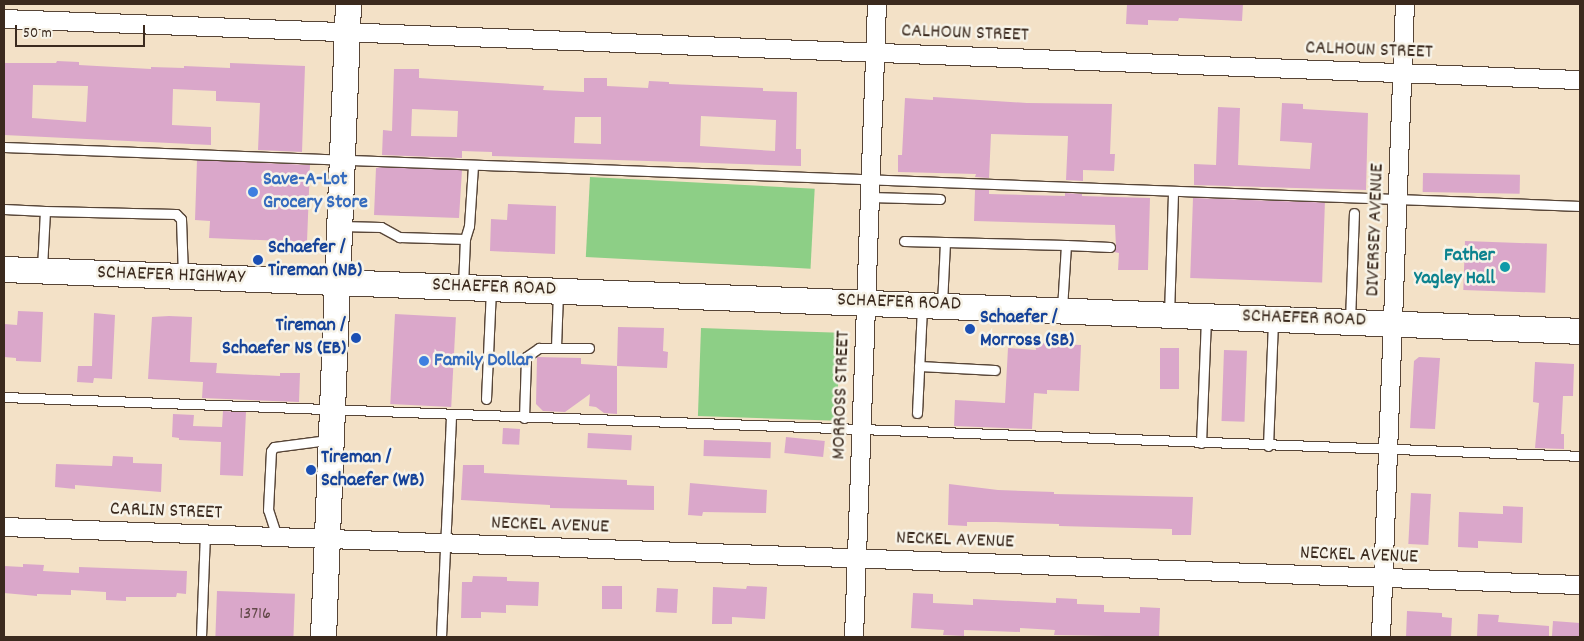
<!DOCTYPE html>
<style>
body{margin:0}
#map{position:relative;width:1584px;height:641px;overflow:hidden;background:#f3e1c7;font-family:Dekko,sans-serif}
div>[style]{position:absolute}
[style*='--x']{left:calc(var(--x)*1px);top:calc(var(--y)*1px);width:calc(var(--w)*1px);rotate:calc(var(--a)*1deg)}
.green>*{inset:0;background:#8dcf86;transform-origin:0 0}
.building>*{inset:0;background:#daa7ca;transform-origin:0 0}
.roads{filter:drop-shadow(1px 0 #574537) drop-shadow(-1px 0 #574537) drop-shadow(0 1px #574537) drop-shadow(0 -1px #574537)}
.lane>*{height:9px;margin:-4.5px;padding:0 4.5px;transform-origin:4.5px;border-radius:4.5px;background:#fff}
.street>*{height:18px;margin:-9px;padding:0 9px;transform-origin:9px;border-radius:9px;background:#fff}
.secondary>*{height:25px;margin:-12.5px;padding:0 12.5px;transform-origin:12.5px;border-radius:12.5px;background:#fff}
.dots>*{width:14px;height:14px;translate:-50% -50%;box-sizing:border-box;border:2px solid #f7f3e8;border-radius:50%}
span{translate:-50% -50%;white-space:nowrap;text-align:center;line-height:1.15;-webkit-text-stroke:5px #f7f3e8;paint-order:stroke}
.number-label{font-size:18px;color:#634949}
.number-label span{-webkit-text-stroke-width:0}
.street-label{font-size:20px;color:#3b2a1e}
.shop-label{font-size:20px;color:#366cbe;font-weight:700}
.left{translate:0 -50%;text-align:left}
.transit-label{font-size:20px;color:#164399;font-weight:700}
.right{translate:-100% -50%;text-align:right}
.culture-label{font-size:20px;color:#0d838f;font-weight:700}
.frame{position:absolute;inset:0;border:5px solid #3b2a1e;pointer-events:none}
.scale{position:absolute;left:15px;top:25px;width:130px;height:22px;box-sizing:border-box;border:2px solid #3b2a1e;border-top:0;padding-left:6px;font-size:15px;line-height:18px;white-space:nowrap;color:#3b2a1e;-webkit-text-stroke:4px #f7f3e8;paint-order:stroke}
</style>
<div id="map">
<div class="green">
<i style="left:590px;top:177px;width:225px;height:80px;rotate:3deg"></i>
<i style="left:701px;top:328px;width:139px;height:88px;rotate:2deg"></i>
</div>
<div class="building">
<i style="clip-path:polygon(1127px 4px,1243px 4px,1242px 21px,1179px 18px,1178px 21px,1148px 20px,1148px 25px,1126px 24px)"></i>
<i style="clip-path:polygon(evenodd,57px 61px,79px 62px,79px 65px,151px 69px,151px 67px,184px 68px,184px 66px,230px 68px,230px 63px,305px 66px,302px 152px,258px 150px,260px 103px,216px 101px,216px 91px,173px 89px,172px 125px,211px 127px,211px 145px,4px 135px,4px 63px,56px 63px,57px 61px,33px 85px,88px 86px,86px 122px,32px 118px,33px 85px)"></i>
<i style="clip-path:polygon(evenodd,394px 69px,419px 69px,419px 78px,544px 86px,543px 90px,584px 92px,584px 78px,607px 78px,607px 86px,648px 88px,649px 81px,669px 82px,669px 84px,763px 88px,763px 91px,797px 92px,796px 149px,801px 149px,801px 166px,492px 156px,492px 152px,462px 151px,462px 158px,382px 155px,383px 130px,392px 131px,394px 69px,412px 109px,458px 111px,457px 137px,411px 136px,412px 109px,394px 69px,701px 116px,776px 120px,775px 151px,700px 146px,701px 116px,394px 69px,575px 117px,601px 117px,601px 144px,574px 143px,575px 117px)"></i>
<i style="clip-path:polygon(933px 97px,1027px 103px,1112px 104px,1110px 154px,1115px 154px,1114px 171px,1083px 170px,1083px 181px,1066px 180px,1068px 136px,991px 134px,989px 178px,975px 177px,976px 174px,898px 172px,898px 155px,902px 155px,905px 98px,933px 100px)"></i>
<i style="clip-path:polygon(1282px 103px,1303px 104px,1303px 109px,1368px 113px,1366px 190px,1194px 185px,1194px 164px,1216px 165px,1218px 107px,1240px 108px,1238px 165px,1310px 169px,1312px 143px,1280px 141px)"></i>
<i style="clip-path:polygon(197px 160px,310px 165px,307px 242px,209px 238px,210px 221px,195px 220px)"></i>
<i style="clip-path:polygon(382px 167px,462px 170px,459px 218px,374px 215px,376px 168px)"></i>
<i style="left:1423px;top:173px;width:97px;height:19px;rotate:1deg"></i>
<i style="clip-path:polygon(975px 190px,989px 190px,989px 194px,1065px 196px,1065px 193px,1082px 194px,1082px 196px,1150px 198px,1148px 270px,1118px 270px,1119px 253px,1114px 252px,1116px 247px,1115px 225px,974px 221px)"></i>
<i style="left:1193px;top:198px;width:132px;height:80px;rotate:2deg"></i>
<i style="clip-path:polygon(508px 204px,556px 206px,555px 254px,490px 251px,491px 219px,507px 220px)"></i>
<i style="left:1465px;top:241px;width:82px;height:49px;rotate:2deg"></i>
<i style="clip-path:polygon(18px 311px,43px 312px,41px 362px,16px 361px,16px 358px,4px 357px,4px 324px,17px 325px)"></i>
<i style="clip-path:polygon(94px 313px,115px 315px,112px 379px,94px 378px,93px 383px,77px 382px,78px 366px,92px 366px)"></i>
<i style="left:395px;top:314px;width:61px;height:90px;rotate:3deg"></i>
<i style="clip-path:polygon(169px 316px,192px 317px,190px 362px,217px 363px,216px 373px,280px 376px,280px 373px,300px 373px,299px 402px,202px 398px,203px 382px,148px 379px,152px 317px)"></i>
<i style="clip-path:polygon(618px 327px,664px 328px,663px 351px,668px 352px,667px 368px,617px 366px)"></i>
<i style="clip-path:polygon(1035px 343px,1081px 345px,1079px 391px,1047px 390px,1047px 394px,1034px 393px,1032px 429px,954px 426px,955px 400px,1005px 403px,1008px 348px,1036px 350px)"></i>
<i style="left:1160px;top:348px;width:19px;height:41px"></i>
<i style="left:1224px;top:350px;width:23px;height:71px;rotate:2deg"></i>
<i style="clip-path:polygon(537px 357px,581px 358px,581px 364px,617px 366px,617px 414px,604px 413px,596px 407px,589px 406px,590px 394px,565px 412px,543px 411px,536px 404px)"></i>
<i style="clip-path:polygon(1419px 357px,1440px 358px,1435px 429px,1410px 428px,1414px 361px)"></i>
<i style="clip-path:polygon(1535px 362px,1574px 364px,1573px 396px,1563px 396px,1561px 434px,1564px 434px,1564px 449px,1535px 448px,1539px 403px,1533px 402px)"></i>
<i style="clip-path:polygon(223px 411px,246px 412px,243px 476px,220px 475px,221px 442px,179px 440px,179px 438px,172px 437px,173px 414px,194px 415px,193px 426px,222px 427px)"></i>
<i style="left:503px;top:428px;width:17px;height:16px;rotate:3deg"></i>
<i style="left:588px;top:433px;width:44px;height:15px;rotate:3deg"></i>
<i style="left:786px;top:437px;width:39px;height:16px;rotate:6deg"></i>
<i style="left:704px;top:440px;width:67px;height:16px;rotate:2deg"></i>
<i style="clip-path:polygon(113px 456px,133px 457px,133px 463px,162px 464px,161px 492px,75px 485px,75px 489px,55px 487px,56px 464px,112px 466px)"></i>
<i style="clip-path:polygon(463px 465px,484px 465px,484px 473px,627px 480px,627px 485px,654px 486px,654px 510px,550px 508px,550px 505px,461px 500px)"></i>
<i style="clip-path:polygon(690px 483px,767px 490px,766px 513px,703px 512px,702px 516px,688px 515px)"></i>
<i style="clip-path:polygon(949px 484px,998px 490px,1054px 492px,1054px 494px,1193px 497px,1191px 535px,1172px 535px,1172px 529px,1059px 526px,1059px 524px,996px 522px,967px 522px,967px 526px,948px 525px)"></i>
<i style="left:1411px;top:493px;width:20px;height:51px;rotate:3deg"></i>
<i style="clip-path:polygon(1503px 506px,1523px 507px,1522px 543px,1478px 541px,1478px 548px,1458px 547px,1459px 512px,1503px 514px)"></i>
<i style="clip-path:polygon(23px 564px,44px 565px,43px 571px,79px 573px,79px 567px,187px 571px,186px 594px,177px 593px,176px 597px,126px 597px,126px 601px,106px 600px,106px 592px,71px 590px,71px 595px,37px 594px,37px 596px,4px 593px,4px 566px,23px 567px)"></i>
<i style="clip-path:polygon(473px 576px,507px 577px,507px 581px,539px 582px,538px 606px,506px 605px,506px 613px,481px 612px,481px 618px,461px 618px,462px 582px,472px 582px)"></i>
<i style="left:602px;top:586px;width:20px;height:23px"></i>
<i style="clip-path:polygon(747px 586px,767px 587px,765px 619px,732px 617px,732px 624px,712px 624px,713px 587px,746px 589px)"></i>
<i style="left:657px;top:588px;width:21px;height:24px;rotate:3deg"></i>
<i style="left:217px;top:591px;width:78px;height:45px;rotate:2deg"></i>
<i style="clip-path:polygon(913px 593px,933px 594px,933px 603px,973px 605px,973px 599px,1056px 603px,1056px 598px,1077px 599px,1077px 604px,1104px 605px,1104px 612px,1140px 613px,1140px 607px,1160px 608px,1159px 637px,1054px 635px,1055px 630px,1020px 628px,1020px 632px,964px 630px,964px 636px,943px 635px,944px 630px,911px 628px)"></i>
<i style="clip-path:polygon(1407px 611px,1442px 613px,1442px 617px,1452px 618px,1451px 637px,1406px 637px)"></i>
<i style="clip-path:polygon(1478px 614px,1499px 615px,1498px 622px,1549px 626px,1549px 637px,1477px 637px)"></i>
<i style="left:1553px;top:621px;width:27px;height:16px;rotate:4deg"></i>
</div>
<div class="roads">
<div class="lane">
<i style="--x:4;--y:147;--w:1577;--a:2.14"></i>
<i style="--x:870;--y:197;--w:70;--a:1.6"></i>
<i style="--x:4;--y:209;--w:41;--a:2.8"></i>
<i style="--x:340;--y:226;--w:41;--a:1.4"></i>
<i style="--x:381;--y:227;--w:21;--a:29"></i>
<i style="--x:399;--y:237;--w:66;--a:1.7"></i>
<i style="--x:904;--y:241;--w:162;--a:1.4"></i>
<i style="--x:1066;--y:245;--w:64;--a:93.6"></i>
<i style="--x:1066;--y:245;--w:44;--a:2.6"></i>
<i style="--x:42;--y:268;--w:57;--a:-87"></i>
<i style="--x:45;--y:211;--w:131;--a:1.3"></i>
<i style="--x:176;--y:214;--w:7;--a:45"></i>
<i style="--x:181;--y:219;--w:56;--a:88"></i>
<i style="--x:463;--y:286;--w:47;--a:-87.6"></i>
<i style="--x:465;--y:239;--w:14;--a:-73"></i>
<i style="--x:469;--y:226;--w:61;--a:-86.2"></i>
<i style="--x:942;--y:304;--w:62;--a:-87.2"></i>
<i style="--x:1169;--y:314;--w:123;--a:-88.1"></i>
<i style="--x:1350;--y:321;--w:108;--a:-87.9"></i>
<i style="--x:556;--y:347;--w:55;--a:-87.9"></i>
<i style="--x:919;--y:366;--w:76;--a:3"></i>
<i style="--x:4;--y:397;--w:1577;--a:2.14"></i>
<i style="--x:486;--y:399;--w:110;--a:-87.4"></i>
<i style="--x:917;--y:413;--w:106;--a:-87.3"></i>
<i style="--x:524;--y:418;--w:61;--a:-88.1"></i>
<i style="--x:526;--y:357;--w:16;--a:-35"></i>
<i style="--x:539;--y:348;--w:50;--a:0"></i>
<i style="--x:1201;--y:443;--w:125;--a:-87.7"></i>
<i style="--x:1268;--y:446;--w:125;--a:-87.7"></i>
<i style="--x:277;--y:537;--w:28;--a:-108"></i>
<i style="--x:268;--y:510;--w:59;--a:-87.1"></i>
<i style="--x:271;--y:451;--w:5;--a:-53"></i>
<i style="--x:274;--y:447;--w:54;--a:-7.4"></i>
<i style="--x:201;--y:637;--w:103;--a:-87.8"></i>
<i style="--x:441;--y:637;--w:222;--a:-87.4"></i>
</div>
<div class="street">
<i style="--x:4;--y:19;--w:1577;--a:2.22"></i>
<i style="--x:4;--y:527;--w:1577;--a:2.11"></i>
<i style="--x:854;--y:637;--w:633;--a:-87.92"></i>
<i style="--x:1381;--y:637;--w:633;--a:-87.83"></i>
</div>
<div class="secondary">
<i style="--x:4;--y:269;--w:1577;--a:2.25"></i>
<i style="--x:323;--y:637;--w:633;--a:-87.74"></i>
</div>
</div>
<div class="dots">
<i style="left:253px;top:192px;background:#3f7fe0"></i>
<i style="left:258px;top:260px;background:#1a4fb4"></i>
<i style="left:1505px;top:267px;background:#0f9aa8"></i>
<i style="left:970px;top:329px;background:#1a4fb4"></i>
<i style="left:356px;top:338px;background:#1a4fb4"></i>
<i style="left:424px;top:361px;background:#3f7fe0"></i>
<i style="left:311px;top:470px;background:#1a4fb4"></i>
</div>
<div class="number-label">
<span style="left:255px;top:615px">13716</span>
</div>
<div class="street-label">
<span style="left:965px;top:34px;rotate:2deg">CALHOUN STREET</span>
<span style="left:1369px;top:51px;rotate:2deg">CALHOUN STREET</span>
<span style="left:1376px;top:230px;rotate:-88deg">DIVERSEY AVENUE</span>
<span style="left:171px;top:276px;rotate:2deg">SCHAEFER HIGHWAY</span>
<span style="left:494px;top:288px;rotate:2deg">SCHAEFER ROAD</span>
<span style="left:899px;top:303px;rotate:2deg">SCHAEFER ROAD</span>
<span style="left:1304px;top:319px;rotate:2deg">SCHAEFER ROAD</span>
<span style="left:842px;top:395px;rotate:-88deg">MORROSS STREET</span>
<span style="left:166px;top:512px;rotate:2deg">CARLIN STREET</span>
<span style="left:550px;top:526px;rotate:2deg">NECKEL AVENUE</span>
<span style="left:955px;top:541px;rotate:2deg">NECKEL AVENUE</span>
<span style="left:1359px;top:556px;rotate:2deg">NECKEL AVENUE</span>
</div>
<div class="shop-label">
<span class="left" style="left:263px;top:192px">Save-A-Lot<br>Grocery Store</span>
<span class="left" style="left:434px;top:361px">Family Dollar</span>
</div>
<div class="transit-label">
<span class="left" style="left:268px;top:260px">Schaefer /<br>Tireman (NB)</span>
<span class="left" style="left:980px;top:330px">Schaefer /<br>Morross (SB)</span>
<span class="right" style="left:346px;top:338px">Tireman /<br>Schaefer NS (EB)</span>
<span class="left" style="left:321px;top:470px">Tireman /<br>Schaefer (WB)</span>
</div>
<div class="culture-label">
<span class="right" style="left:1495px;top:268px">Father<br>Yagley Hall</span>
</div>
<div class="frame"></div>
<div class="scale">50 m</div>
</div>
